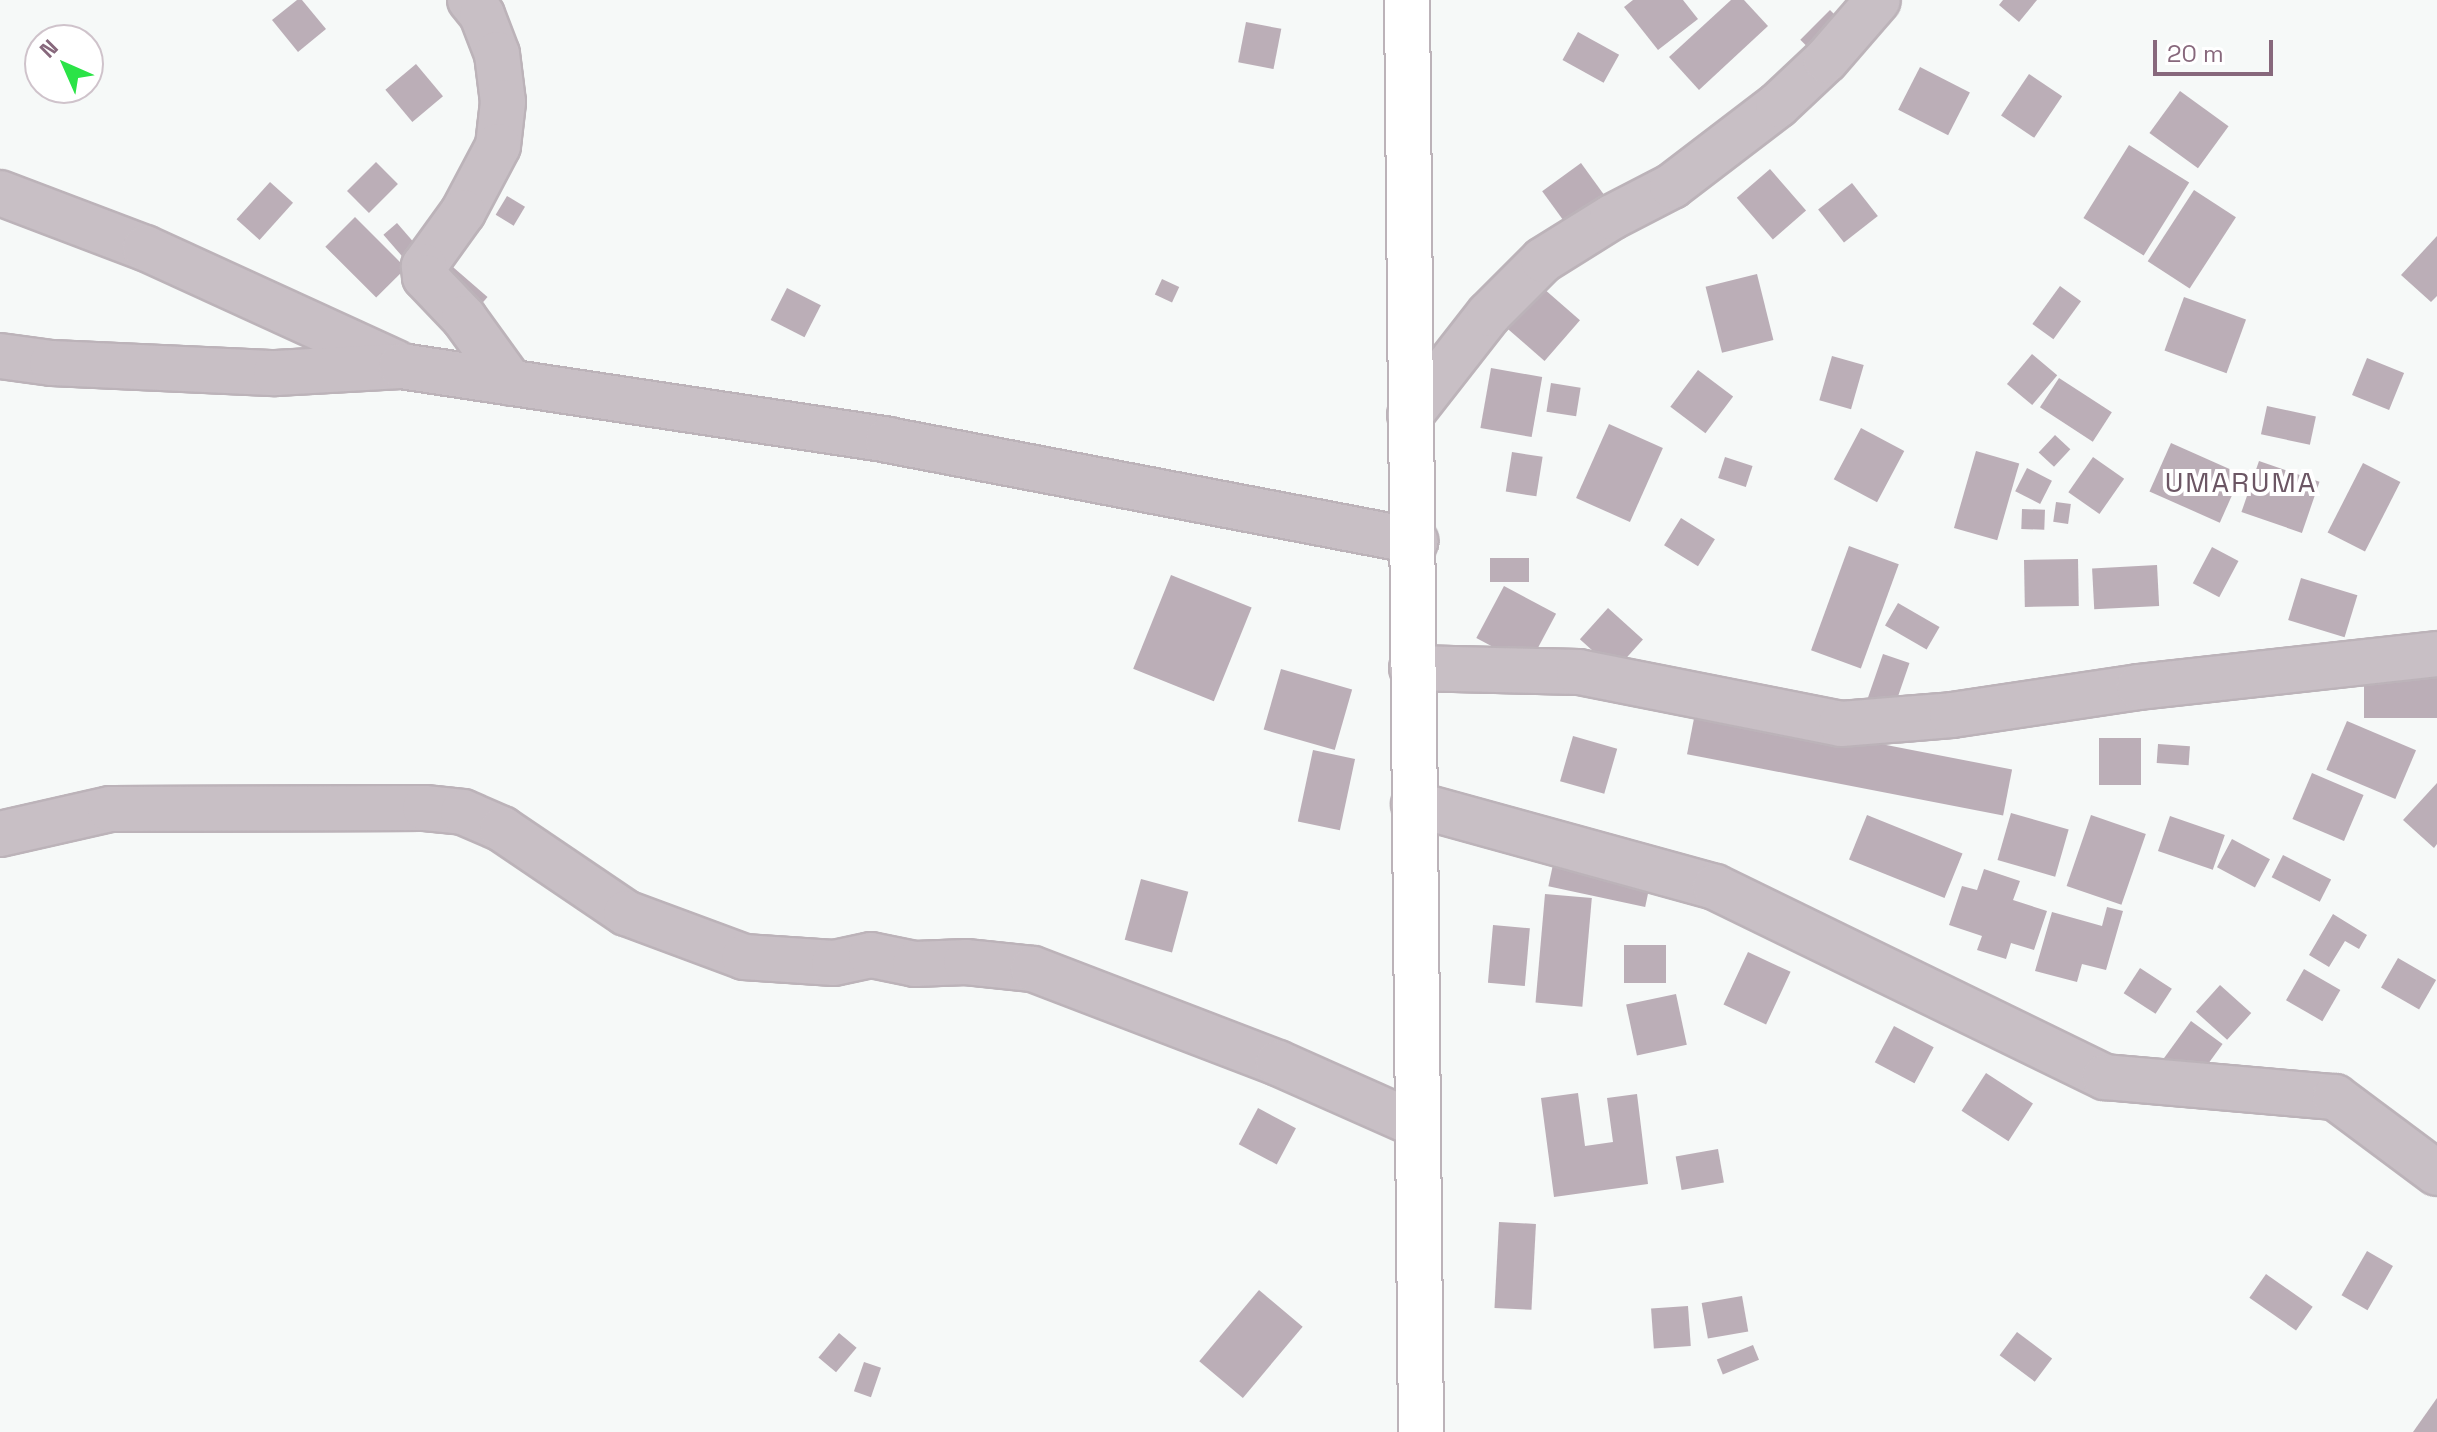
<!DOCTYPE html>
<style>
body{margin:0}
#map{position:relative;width:2437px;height:1432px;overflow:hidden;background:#f6f9f8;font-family:"Space Grotesk",sans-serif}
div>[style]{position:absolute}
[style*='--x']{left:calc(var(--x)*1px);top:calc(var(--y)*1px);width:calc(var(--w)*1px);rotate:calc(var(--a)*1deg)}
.building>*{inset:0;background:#bbaeb7;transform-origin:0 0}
.roads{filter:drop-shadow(2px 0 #bcb3b9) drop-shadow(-2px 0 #bcb3b9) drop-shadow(0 2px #bcb3b9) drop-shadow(0 -2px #bcb3b9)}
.minor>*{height:44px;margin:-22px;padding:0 22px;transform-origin:22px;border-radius:22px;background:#c8bfc5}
.major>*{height:44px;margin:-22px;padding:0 22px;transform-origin:22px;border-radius:22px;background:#fff}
span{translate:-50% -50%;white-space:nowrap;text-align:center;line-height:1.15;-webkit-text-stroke:8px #fff;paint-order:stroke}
.quarter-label{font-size:28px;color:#6c5664;letter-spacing:2px}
.north{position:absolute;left:24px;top:24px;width:80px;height:80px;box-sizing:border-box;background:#fff;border:2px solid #cfc3cb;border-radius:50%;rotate:315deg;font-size:22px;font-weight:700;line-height:32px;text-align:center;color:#87687c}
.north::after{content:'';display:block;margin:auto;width:28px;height:36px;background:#2be347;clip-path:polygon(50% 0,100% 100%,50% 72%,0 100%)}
.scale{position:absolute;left:2153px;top:40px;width:120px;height:36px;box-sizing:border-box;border:4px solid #87687c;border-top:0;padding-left:10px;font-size:24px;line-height:28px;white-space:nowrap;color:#87687c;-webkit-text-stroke:6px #fff;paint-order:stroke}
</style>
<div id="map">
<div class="building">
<i style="clip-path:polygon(297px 0,302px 0,326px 29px,298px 52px,272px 20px)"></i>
<i style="clip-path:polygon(1633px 0,1683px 0,1698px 19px,1658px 50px,1624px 7px)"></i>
<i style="clip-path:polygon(1731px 0,1744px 0,1768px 26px,1699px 90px,1669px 57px)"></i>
<i style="clip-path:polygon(2003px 0,2037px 0,2019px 22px,1999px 5px)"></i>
<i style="left:1830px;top:10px;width:23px;height:42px;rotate:45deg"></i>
<i style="left:1246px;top:22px;width:36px;height:41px;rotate:11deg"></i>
<i style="left:1578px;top:32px;width:47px;height:32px;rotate:29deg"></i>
<i style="left:416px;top:64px;width:42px;height:40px;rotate:50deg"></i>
<i style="left:1920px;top:67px;width:56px;height:48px;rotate:27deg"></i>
<i style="left:2029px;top:74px;width:40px;height:50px;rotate:34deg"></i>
<i style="left:2180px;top:91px;width:60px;height:52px;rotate:36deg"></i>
<i style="left:2129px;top:145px;width:71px;height:86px;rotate:32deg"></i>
<i style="left:376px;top:162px;width:31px;height:41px;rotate:45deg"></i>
<i style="left:1581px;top:163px;width:53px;height:48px;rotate:54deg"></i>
<i style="left:1770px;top:169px;width:55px;height:44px;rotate:49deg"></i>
<i style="left:270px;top:182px;width:31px;height:50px;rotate:42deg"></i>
<i style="left:1852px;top:183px;width:42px;height:43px;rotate:52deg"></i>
<i style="left:2194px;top:190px;width:50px;height:85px;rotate:33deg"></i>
<i style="left:507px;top:196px;width:21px;height:22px;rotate:31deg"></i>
<i style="left:355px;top:217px;width:72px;height:42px;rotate:45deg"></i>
<i style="left:397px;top:223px;width:30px;height:18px;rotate:49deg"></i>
<i style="clip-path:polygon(2437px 236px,2437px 296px,2431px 302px,2401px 275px)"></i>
<i style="left:446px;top:261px;width:55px;height:23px;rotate:41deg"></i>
<i style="left:1757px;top:274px;width:68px;height:53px;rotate:76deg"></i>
<i style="left:1162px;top:279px;width:19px;height:17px;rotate:25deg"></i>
<i style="left:2060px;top:286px;width:26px;height:47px;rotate:36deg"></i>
<i style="left:787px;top:288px;width:38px;height:36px;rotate:27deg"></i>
<i style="left:1543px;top:288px;width:49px;height:54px;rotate:41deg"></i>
<i style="left:2184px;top:297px;width:66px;height:57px;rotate:20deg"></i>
<i style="left:2032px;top:354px;width:33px;height:39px;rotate:40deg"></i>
<i style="left:1832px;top:356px;width:33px;height:46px;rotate:16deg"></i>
<i style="left:2367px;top:358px;width:40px;height:40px;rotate:22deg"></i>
<i style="left:1491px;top:368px;width:52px;height:61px;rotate:10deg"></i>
<i style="left:1698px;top:370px;width:44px;height:46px;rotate:37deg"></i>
<i style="left:2059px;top:378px;width:63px;height:35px;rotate:33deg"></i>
<i style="left:1551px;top:383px;width:30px;height:29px;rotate:9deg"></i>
<i style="left:2267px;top:406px;width:50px;height:29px;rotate:12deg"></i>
<i style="left:1609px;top:424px;width:59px;height:81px;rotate:24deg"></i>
<i style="left:1861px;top:428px;width:49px;height:58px;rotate:28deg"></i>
<i style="left:2055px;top:435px;width:21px;height:24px;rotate:43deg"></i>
<i style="left:2171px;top:443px;width:77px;height:53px;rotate:24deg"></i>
<i style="left:1976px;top:451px;width:45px;height:80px;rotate:16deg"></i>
<i style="left:1512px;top:452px;width:31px;height:40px;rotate:9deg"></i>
<i style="left:1725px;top:457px;width:29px;height:22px;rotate:18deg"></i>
<i style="left:2093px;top:457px;width:38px;height:43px;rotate:35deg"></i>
<i style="left:2259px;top:461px;width:64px;height:54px;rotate:19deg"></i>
<i style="left:2363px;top:463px;width:42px;height:78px;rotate:27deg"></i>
<i style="left:2027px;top:468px;width:28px;height:26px;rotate:27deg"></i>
<i style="left:2056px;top:502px;width:15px;height:20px;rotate:8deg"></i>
<i style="left:2022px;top:509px;width:23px;height:20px;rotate:2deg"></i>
<i style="left:1681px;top:518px;width:40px;height:32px;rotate:32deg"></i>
<i style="left:1849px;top:546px;width:53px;height:111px;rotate:20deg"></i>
<i style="left:2212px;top:547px;width:30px;height:41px;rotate:28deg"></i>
<i style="left:1490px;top:558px;width:39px;height:24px"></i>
<i style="left:2078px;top:559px;width:47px;height:54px;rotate:89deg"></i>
<i style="left:2157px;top:565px;width:41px;height:65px;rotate:87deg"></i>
<i style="left:1171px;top:575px;width:87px;height:101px;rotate:22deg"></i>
<i style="left:2301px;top:578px;width:59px;height:44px;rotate:17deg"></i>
<i style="left:1504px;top:586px;width:59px;height:59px;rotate:28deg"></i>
<i style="left:1898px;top:603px;width:48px;height:26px;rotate:30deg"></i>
<i style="left:1608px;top:608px;width:47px;height:42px;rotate:42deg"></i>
<i style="left:1883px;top:654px;width:28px;height:49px;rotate:19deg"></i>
<i style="left:1281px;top:669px;width:74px;height:63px;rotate:16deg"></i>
<i style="left:2437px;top:677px;width:41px;height:73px;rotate:90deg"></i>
<i style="left:1696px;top:708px;width:322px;height:47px;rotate:11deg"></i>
<i style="left:2347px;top:721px;width:75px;height:53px;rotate:23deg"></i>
<i style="left:1573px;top:736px;width:46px;height:47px;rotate:16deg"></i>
<i style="left:2099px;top:738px;width:42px;height:47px"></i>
<i style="left:2158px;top:744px;width:32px;height:19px;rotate:4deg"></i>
<i style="left:1313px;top:750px;width:43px;height:73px;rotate:12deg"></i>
<i style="left:2312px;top:773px;width:56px;height:50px;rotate:23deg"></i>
<i style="clip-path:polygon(2437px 783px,2437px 844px,2434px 848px,2403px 820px)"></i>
<i style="left:2011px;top:813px;width:60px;height:49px;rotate:16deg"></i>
<i style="left:1867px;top:815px;width:103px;height:48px;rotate:22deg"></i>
<i style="left:2091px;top:815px;width:58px;height:75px;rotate:19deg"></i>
<i style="left:2170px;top:816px;width:58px;height:37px;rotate:19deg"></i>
<i style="left:2232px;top:839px;width:43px;height:32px;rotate:28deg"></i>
<i style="left:1555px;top:855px;width:99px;height:32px;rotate:12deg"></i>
<i style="left:2283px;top:855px;width:54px;height:25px;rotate:27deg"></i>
<i style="clip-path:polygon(1984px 869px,2020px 881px,2013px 900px,2047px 911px,2034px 950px,2011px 943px,2006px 959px,1977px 950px,1982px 936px,1949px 925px,1962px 886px,1977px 890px)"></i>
<i style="left:1141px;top:879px;width:49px;height:63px;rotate:15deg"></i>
<i style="left:1545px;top:894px;width:47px;height:109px;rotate:5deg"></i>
<i style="clip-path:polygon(2107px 907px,2123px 911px,2106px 970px,2082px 964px,2077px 982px,2035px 971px,2052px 912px,2102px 926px)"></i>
<i style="clip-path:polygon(2333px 914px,2367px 935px,2359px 949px,2345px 941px,2329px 967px,2309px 955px)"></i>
<i style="left:1493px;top:925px;width:37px;height:58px;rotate:5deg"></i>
<i style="left:1624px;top:945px;width:42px;height:38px"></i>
<i style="left:1748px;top:952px;width:47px;height:58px;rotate:25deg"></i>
<i style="left:2398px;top:958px;width:44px;height:34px;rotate:30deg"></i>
<i style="left:2140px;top:968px;width:38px;height:30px;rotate:33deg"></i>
<i style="left:2304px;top:969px;width:42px;height:36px;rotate:30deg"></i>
<i style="left:2220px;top:985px;width:42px;height:36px;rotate:42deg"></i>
<i style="left:1676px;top:994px;width:52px;height:51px;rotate:78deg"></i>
<i style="left:2191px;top:1021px;width:39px;height:47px;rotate:36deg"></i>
<i style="left:1894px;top:1026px;width:45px;height:41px;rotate:28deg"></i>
<i style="left:1986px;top:1073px;width:56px;height:45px;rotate:33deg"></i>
<i style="clip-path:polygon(1578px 1093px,1585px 1146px,1613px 1142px,1607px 1098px,1637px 1094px,1648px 1184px,1554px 1197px,1541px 1098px)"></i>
<i style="left:1258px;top:1108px;width:43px;height:41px;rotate:28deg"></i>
<i style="left:1718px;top:1149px;width:34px;height:43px;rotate:80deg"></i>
<i style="left:1499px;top:1222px;width:37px;height:86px;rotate:3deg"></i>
<i style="left:2367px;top:1251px;width:30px;height:51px;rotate:30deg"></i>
<i style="left:2266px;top:1274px;width:57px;height:29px;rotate:35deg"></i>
<i style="left:1259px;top:1290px;width:57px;height:93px;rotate:40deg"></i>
<i style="left:1742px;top:1296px;width:36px;height:41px;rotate:80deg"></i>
<i style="left:1688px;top:1306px;width:40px;height:37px;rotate:86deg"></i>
<i style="left:2017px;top:1332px;width:44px;height:29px;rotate:37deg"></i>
<i style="left:839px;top:1333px;width:23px;height:32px;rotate:40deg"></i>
<i style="left:1753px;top:1345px;width:16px;height:39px;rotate:68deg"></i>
<i style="left:864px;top:1362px;width:18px;height:31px;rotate:19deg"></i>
<i style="clip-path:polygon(2437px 1398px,2437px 1432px,2413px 1432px)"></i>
</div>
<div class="roads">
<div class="minor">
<i style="--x:470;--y:0;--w:19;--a:51"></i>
<i style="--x:482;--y:15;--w:42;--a:69"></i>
<i style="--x:497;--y:54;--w:48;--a:82.9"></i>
<i style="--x:503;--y:102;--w:44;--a:96.5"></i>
<i style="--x:498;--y:146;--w:75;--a:117.9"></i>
<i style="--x:463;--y:212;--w:67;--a:125.8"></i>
<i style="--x:424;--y:266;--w:11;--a:85"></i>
<i style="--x:425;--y:277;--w:57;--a:46.4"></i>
<i style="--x:464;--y:318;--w:80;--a:54.1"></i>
<i style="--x:0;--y:193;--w:155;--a:20.8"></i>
<i style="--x:145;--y:248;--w:276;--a:24.6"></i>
<i style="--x:0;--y:356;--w:52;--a:7.7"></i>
<i style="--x:52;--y:363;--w:224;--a:2.6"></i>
<i style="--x:276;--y:373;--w:125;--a:-3.2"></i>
<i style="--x:401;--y:366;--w:493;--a:8.6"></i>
<i style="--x:888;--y:440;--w:537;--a:10.85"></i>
<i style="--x:1410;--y:415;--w:128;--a:-52"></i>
<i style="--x:1489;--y:314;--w:76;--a:-45"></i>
<i style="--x:1543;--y:260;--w:81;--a:-31.9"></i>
<i style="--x:1612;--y:217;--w:68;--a:-27.3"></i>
<i style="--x:1672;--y:186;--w:133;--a:-37.4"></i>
<i style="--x:1778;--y:105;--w:66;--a:-43.2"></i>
<i style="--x:1826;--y:60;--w:79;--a:-49.1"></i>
<i style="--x:1412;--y:668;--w:167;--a:1.4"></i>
<i style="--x:1579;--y:672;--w:267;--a:11.2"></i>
<i style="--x:1841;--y:724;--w:111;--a:-4.6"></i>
<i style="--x:1952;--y:715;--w:189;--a:-8.5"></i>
<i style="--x:2139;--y:687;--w:300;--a:-6.3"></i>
<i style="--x:1414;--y:804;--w:312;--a:15.4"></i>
<i style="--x:1715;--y:887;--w:434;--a:26"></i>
<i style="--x:2105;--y:1077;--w:231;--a:5"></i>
<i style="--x:2335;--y:1097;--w:127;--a:36.7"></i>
<i style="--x:0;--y:834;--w:113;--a:-12.8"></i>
<i style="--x:110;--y:809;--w:315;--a:-0.2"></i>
<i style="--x:425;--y:808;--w:38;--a:6"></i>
<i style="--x:463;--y:812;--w:43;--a:23.6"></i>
<i style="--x:502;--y:829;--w:150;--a:34.1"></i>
<i style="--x:626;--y:913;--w:126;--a:20.4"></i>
<i style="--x:744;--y:957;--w:90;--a:3.8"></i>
<i style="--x:834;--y:963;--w:38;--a:-12"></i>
<i style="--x:871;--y:955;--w:45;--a:11.6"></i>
<i style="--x:915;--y:964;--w:51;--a:-2.2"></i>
<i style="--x:966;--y:962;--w:67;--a:6"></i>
<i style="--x:1033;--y:969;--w:262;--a:21"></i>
<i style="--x:1278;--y:1063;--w:152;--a:24"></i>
</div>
<div class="major">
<i style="--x:1407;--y:0;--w:1432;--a:89.44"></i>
</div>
</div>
<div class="quarter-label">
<span style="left:2241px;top:482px">UMARUMA</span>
</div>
<div class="north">N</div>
<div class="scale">20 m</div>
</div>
